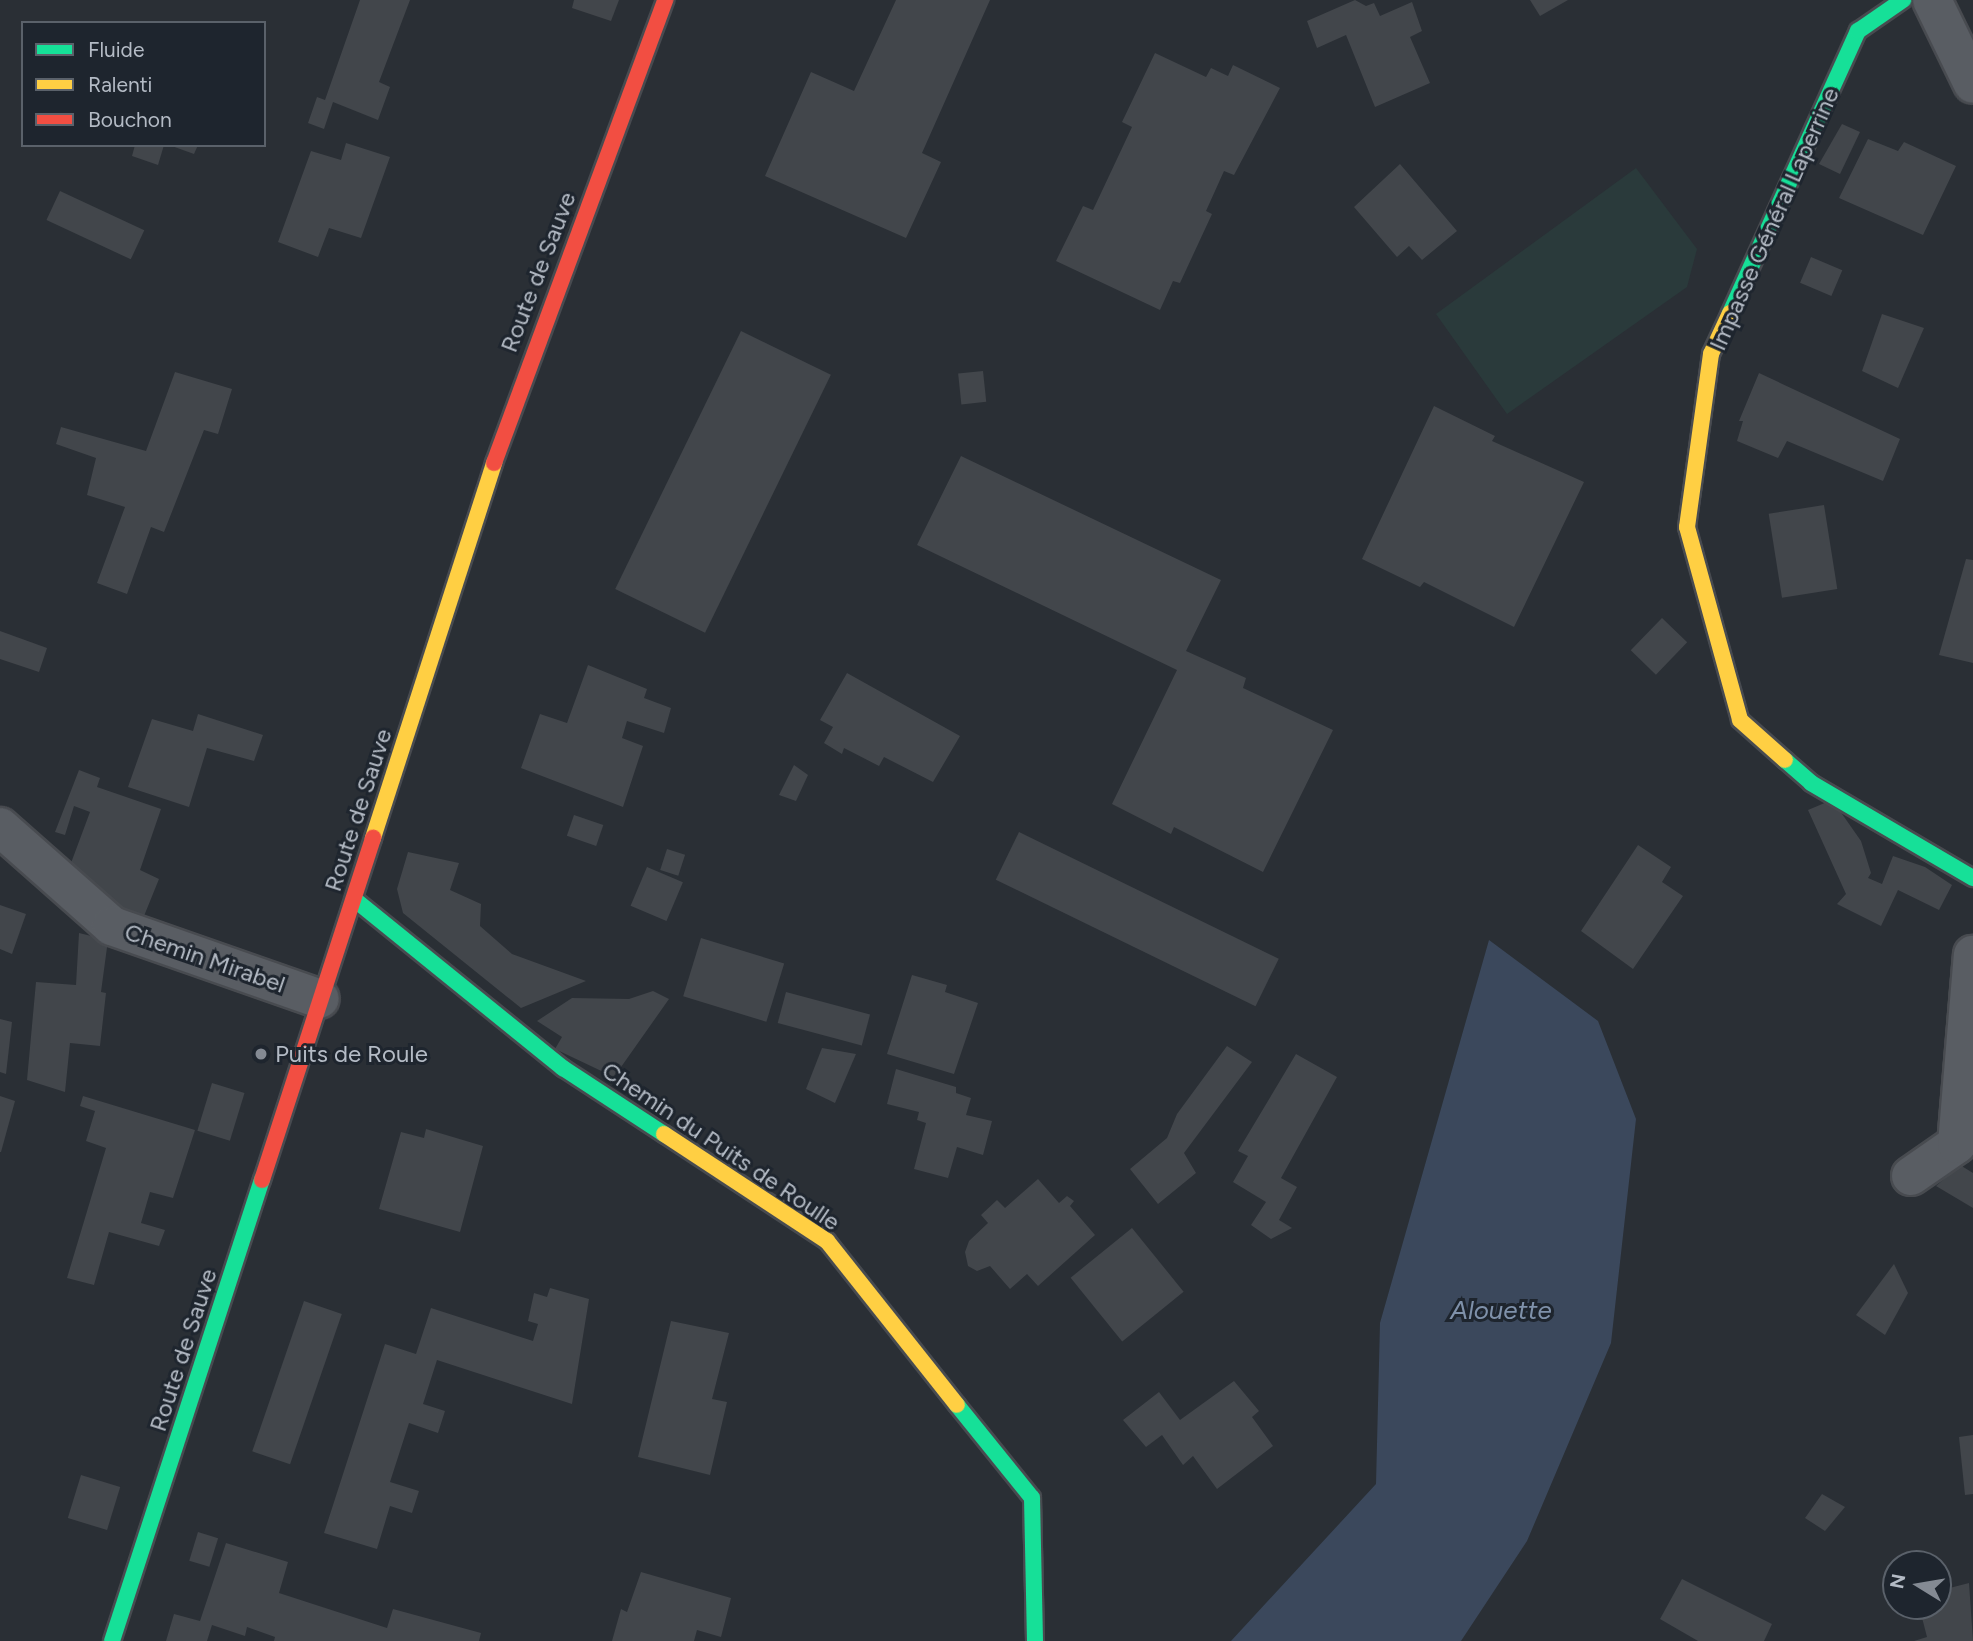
<!DOCTYPE html>
<meta charset="utf-8">
<style>
body{margin:0}
#map{position:relative;width:1973px;height:1641px;overflow:hidden;background:#2a2f35;font-family:Figtree,sans-serif}
div>[style]{position:absolute}
[style*='--x']{left:calc(var(--x)*1px);top:calc(var(--y)*1px);width:calc(var(--w)*1px);rotate:calc(var(--a)*1deg)}
.green>*{inset:0;background:#2a3a3b}
.water>*{inset:0;background:#3b485c}
.building>*{inset:0;background:#42464b;transform-origin:0 0}
.roads{filter:drop-shadow(2px 0 #484b50) drop-shadow(-2px 0 #484b50) drop-shadow(0 2px #484b50) drop-shadow(0 -2px #484b50)}
.street>*{height:38px;margin:-19px;padding:0 19px;transform-origin:19px;border-radius:19px;background:#595d63}
.fast>*{height:16px;margin:-8px;padding:0 8px;transform-origin:8px;border-radius:8px;background:#16e098}
.slow>*{height:16px;margin:-8px;padding:0 8px;transform-origin:8px;border-radius:8px;background:#ffcf43}
.jam>*{height:16px;margin:-8px;padding:0 8px;transform-origin:8px;border-radius:8px;background:#f24e42}
.dots>*{width:19px;height:19px;translate:-50% -50%;box-sizing:border-box;border:4px solid #1e252e;border-radius:50%}
span{translate:-50% -50%;white-space:nowrap;text-align:center;line-height:1.15;-webkit-text-stroke:6px #1e252e;paint-order:stroke}
.street-label{font-size:24px;color:#b4bbc5}
.poi-label{font-size:24px;color:#b4bbc5}
.left{translate:0 -50%;text-align:left}
.water-label{font-size:26px;color:#7f91aa;font-style:italic}
.legend{position:absolute;left:21px;top:21px;width:245px;height:126px;box-sizing:border-box;background:#1e252e;border:2px solid #5a616a;margin:0;padding:9px 12px;list-style:none;font-size:21px;color:#b4bbc5}
.legend li{display:flex;align-items:center;gap:14px;height:35px}
.legend b{width:35px;border:2px solid #5a616a}
.north{position:absolute;left:1882px;top:1550px;width:70px;height:70px;box-sizing:border-box;background:#1e252e;border:2px solid #5a616a;border-radius:50%;rotate:281deg;font-size:19px;font-weight:700;line-height:28px;text-align:center;color:#b4bbc5}
.north::after{content:'';display:block;margin:auto;width:24px;height:32px;background:#848a93;clip-path:polygon(50% 0,100% 100%,50% 72%,0 100%)}
</style>
<div id="map">
<div class="green">
<i style="clip-path:polygon(1636px 168px,1697px 249px,1687px 287px,1507px 414px,1436px 314px)"></i>
</div>
<div class="water">
<i style="clip-path:polygon(1489px 940px,1598px 1021px,1636px 1119px,1611px 1343px,1527px 1541px,1461px 1641px,1231px 1641px,1376px 1484px,1380px 1323px)"></i>
</div>
<div class="building">
<i style="clip-path:polygon(360px 0,410px 0,379px 82px,390px 87px,378px 120px,333px 102px,324px 129px,308px 123px,317px 97px,325px 100px)"></i>
<i style="clip-path:polygon(574px 0,619px 0,611px 21px,572px 8px)"></i>
<i style="clip-path:polygon(896px 0,990px 0,922px 153px,941px 162px,906px 238px,765px 176px,811px 72px,854px 91px)"></i>
<i style="clip-path:polygon(1355px 0,1366px 6px,1374px 3px,1380px 16px,1412px 2px,1422px 31px,1410px 37px,1430px 83px,1375px 107px,1346px 35px,1317px 48px,1307px 21px)"></i>
<i style="clip-path:polygon(1530px 0,1568px 0,1540px 16px)"></i>
<i style="clip-path:polygon(1155px 53px,1206px 77px,1211px 68px,1228px 76px,1233px 65px,1280px 88px,1234px 175px,1224px 171px,1206px 211px,1212px 214px,1180px 283px,1173px 281px,1160px 310px,1056px 261px,1083px 206px,1093px 210px,1132px 127px,1122px 122px)"></i>
<i style="clip-path:polygon(1842px 124px,1860px 132px,1840px 174px,1819px 164px)"></i>
<i style="clip-path:polygon(1868px 139px,1898px 151px,1904px 142px,1956px 166px,1923px 235px,1839px 198px)"></i>
<i style="clip-path:polygon(346px 143px,390px 157px,361px 238px,329px 228px,318px 257px,278px 242px,311px 151px,341px 160px)"></i>
<i style="clip-path:polygon(135px 145px,164px 145px,158px 165px,132px 156px)"></i>
<i style="clip-path:polygon(169px 145px,198px 145px,194px 154px)"></i>
<i style="clip-path:polygon(1400px 164px,1457px 231px,1422px 260px,1409px 246px,1397px 257px,1354px 207px)"></i>
<i style="left:60px;top:191px;width:93px;height:32px;rotate:25deg"></i>
<i style="left:1811px;top:257px;width:34px;height:28px;rotate:23deg"></i>
<i style="clip-path:polygon(1882px 314px,1924px 328px,1898px 388px,1862px 371px)"></i>
<i style="left:741px;top:331px;width:100px;height:287px;rotate:26deg"></i>
<i style="left:983px;top:371px;width:31px;height:25px;rotate:84deg"></i>
<i style="clip-path:polygon(175px 372px,232px 389px,218px 434px,204px 430px,164px 532px,151px 527px,127px 594px,97px 583px,125px 507px,87px 495px,96px 458px,56px 444px,61px 427px,146px 451px)"></i>
<i style="clip-path:polygon(1759px 373px,1900px 439px,1883px 481px,1787px 441px,1778px 458px,1737px 441px,1743px 421px,1739px 421px)"></i>
<i style="clip-path:polygon(1434px 406px,1495px 436px,1492px 441px,1584px 482px,1514px 627px,1424px 582px,1420px 587px,1362px 559px)"></i>
<i style="clip-path:polygon(961px 456px,1221px 580px,1186px 651px,1246px 678px,1243px 688px,1333px 730px,1263px 872px,1174px 827px,1171px 834px,1112px 804px,1177px 670px,917px 545px)"></i>
<i style="left:1824px;top:505px;width:85px;height:56px;rotate:81deg"></i>
<i style="clip-path:polygon(1966px 559px,1973px 560px,1973px 663px,1939px 655px)"></i>
<i style="left:1662px;top:618px;width:35px;height:45px;rotate:44deg"></i>
<i style="clip-path:polygon(0 631px,47px 648px,39px 672px,0 659px)"></i>
<i style="clip-path:polygon(588px 665px,647px 689px,644px 698px,671px 708px,664px 733px,627px 721px,622px 738px,643px 746px,623px 807px,521px 768px,540px 714px,567px 723px)"></i>
<i style="clip-path:polygon(847px 673px,960px 736px,933px 782px,884px 757px,879px 766px,844px 748px,842px 754px,824px 743px,833px 727px,820px 720px)"></i>
<i style="clip-path:polygon(198px 714px,263px 735px,254px 761px,207px 748px,189px 807px,128px 787px,152px 719px,193px 731px)"></i>
<i style="clip-path:polygon(794px 765px,808px 775px,796px 801px,779px 795px)"></i>
<i style="clip-path:polygon(79px 770px,100px 778px,97px 787px,161px 809px,140px 870px,159px 879px,144px 916px,115px 905px,71px 863px,90px 812px,74px 806px,65px 835px,55px 832px)"></i>
<i style="clip-path:polygon(1827px 802px,1840px 811px,1861px 841px,1871px 873px,1868px 878px,1882px 884px,1893px 856px,1925px 867px,1952px 885px,1939px 910px,1898px 890px,1881px 926px,1837px 904px,1846px 894px,1808px 810px)"></i>
<i style="left:574px;top:815px;width:31px;height:22px;rotate:19deg"></i>
<i style="left:1019px;top:832px;width:289px;height:53px;rotate:26deg"></i>
<i style="clip-path:polygon(1638px 845px,1671px 867px,1662px 882px,1683px 896px,1633px 969px,1581px 931px)"></i>
<i style="left:667px;top:849px;width:19px;height:22px;rotate:18deg"></i>
<i style="clip-path:polygon(408px 852px,459px 863px,450px 890px,481px 904px,480px 926px,512px 954px,586px 981px,521px 1008px,403px 913px,397px 889px)"></i>
<i style="left:647px;top:867px;width:39px;height:42px;rotate:23deg"></i>
<i style="clip-path:polygon(0 905px,26px 914px,12px 954px,0 949px)"></i>
<i style="clip-path:polygon(79px 933px,108px 940px,101px 992px,106px 993px,100px 1046px,70px 1043px,65px 1092px,27px 1080px,36px 982px,76px 985px)"></i>
<i style="left:701px;top:938px;width:87px;height:61px;rotate:17deg"></i>
<i style="clip-path:polygon(912px 975px,947px 985px,945px 992px,978px 1003px,954px 1074px,887px 1054px)"></i>
<i style="clip-path:polygon(653px 991px,669px 999px,614px 1077px,555px 1049px,562px 1037px,537px 1021px,572px 998px,629px 999px)"></i>
<i style="left:786px;top:992px;width:87px;height:32px;rotate:15deg"></i>
<i style="clip-path:polygon(0 1019px,12px 1022px,6px 1074px,0 1072px)"></i>
<i style="clip-path:polygon(1227px 1046px,1252px 1062px,1184px 1153px,1196px 1173px,1158px 1204px,1130px 1169px,1167px 1138px,1177px 1114px)"></i>
<i style="clip-path:polygon(822px 1048px,856px 1054px,835px 1103px,806px 1089px)"></i>
<i style="clip-path:polygon(1296px 1054px,1337px 1077px,1281px 1178px,1297px 1187px,1279px 1220px,1292px 1228px,1271px 1239px,1251px 1225px,1266px 1202px,1233px 1182px,1248px 1156px,1238px 1151px)"></i>
<i style="clip-path:polygon(896px 1069px,956px 1087px,956px 1093px,971px 1098px,966px 1115px,992px 1121px,983px 1155px,957px 1147px,948px 1178px,914px 1169px,926px 1123px,917px 1120px,919px 1112px,887px 1104px)"></i>
<i style="left:212px;top:1083px;width:34px;height:50px;rotate:17deg"></i>
<i style="clip-path:polygon(0 1096px,15px 1101px,1px 1152px,0 1152px)"></i>
<i style="clip-path:polygon(83px 1096px,195px 1130px,173px 1198px,150px 1192px,141px 1223px,165px 1230px,159px 1246px,109px 1232px,94px 1285px,67px 1278px,106px 1148px,86px 1141px,95px 1111px,80px 1106px)"></i>
<i style="clip-path:polygon(426px 1129px,483px 1146px,460px 1232px,379px 1209px,401px 1132px,424px 1138px)"></i>
<i style="clip-path:polygon(1960px 1165px,1973px 1173px,1973px 1208px,1936px 1186px)"></i>
<i style="clip-path:polygon(1038px 1179px,1059px 1203px,1067px 1196px,1074px 1201px,1070px 1206px,1095px 1235px,1038px 1286px,1027px 1274px,1010px 1289px,990px 1266px,977px 1271px,968px 1266px,965px 1252px,969px 1241px,988px 1223px,981px 1215px,997px 1200px,1005px 1208px)"></i>
<i style="left:1132px;top:1228px;width:82px;height:79px;rotate:51deg"></i>
<i style="clip-path:polygon(1894px 1264px,1908px 1293px,1885px 1335px,1856px 1315px)"></i>
<i style="clip-path:polygon(550px 1288px,589px 1299px,572px 1404px,437px 1360px,423px 1404px,445px 1411px,438px 1433px,409px 1423px,390px 1482px,419px 1491px,412px 1513px,390px 1506px,377px 1549px,324px 1533px,385px 1344px,416px 1354px,431px 1308px,533px 1341px,538px 1324px,528px 1321px,534px 1293px,547px 1297px)"></i>
<i style="left:304px;top:1301px;width:40px;height:159px;rotate:19deg"></i>
<i style="clip-path:polygon(671px 1321px,729px 1333px,712px 1399px,727px 1402px,710px 1475px,638px 1457px)"></i>
<i style="clip-path:polygon(1234px 1381px,1259px 1411px,1252px 1417px,1273px 1446px,1217px 1489px,1193px 1456px,1183px 1465px,1162px 1435px,1146px 1447px,1123px 1420px,1159px 1392px,1180px 1420px)"></i>
<i style="clip-path:polygon(1973px 1435px,1973px 1494px,1965px 1495px,1959px 1437px)"></i>
<i style="left:81px;top:1475px;width:41px;height:45px;rotate:17deg"></i>
<i style="clip-path:polygon(1822px 1494px,1845px 1507px,1825px 1531px,1805px 1518px)"></i>
<i style="left:198px;top:1532px;width:21px;height:30px;rotate:17deg"></i>
<i style="clip-path:polygon(226px 1543px,288px 1562px,279px 1593px,387px 1628px,393px 1609px,481px 1633px,479px 1641px,274px 1641px,275px 1637px,247px 1627px,245px 1636px,212px 1625px,207px 1641px,166px 1641px,174px 1614px,200px 1621px)"></i>
<i style="clip-path:polygon(641px 1572px,731px 1598px,721px 1637px,697px 1630px,694px 1641px,612px 1641px,621px 1609px,627px 1612px)"></i>
<i style="clip-path:polygon(1682px 1579px,1772px 1624px,1764px 1641px,1698px 1641px,1660px 1619px)"></i>
<i style="clip-path:polygon(1969px 1583px,1973px 1641px,1914px 1641px,1927px 1637px,1919px 1606px,1938px 1606px,1938px 1591px)"></i>
</div>
<div class="roads">
<div class="street">
<i style="--x:1932;--y:0;--w:93;--a:64"></i>
<i style="--x:0;--y:827;--w:149;--a:41.5"></i>
<i style="--x:112;--y:926;--w:220;--a:19.3"></i>
<i style="--x:1911;--y:1176;--w:56;--a:-34.8"></i>
<i style="--x:1957;--y:1144;--w:190;--a:-85.2"></i>
</div>
<div class="fast">
<i style="--x:1730;--y:313;--w:310;--a:-65.6"></i>
<i style="--x:1858;--y:31;--w:55;--a:-34.6"></i>
<i style="--x:1785;--y:760;--w:35;--a:41"></i>
<i style="--x:1811;--y:783;--w:188;--a:30.4"></i>
<i style="--x:354;--y:899;--w:269;--a:39"></i>
<i style="--x:563;--y:1068;--w:121;--a:33.2"></i>
<i style="--x:957;--y:1405;--w:119;--a:51.1"></i>
<i style="--x:1032;--y:1498;--w:143;--a:88.8"></i>
<i style="--x:112;--y:1641;--w:485;--a:-72"></i>
</div>
<div class="slow">
<i style="--x:1730;--y:313;--w:45;--a:114.9"></i>
<i style="--x:1711;--y:354;--w:175;--a:97.9"></i>
<i style="--x:1687;--y:527;--w:200;--a:74.6"></i>
<i style="--x:1740;--y:720;--w:60;--a:41.6"></i>
<i style="--x:373;--y:838;--w:394;--a:-72.1"></i>
<i style="--x:664;--y:1134;--w:195;--a:33.3"></i>
<i style="--x:827;--y:1241;--w:209;--a:51.6"></i>
</div>
<div class="jam">
<i style="--x:494;--y:463;--w:494;--a:-69.7"></i>
<i style="--x:262;--y:1180;--w:360;--a:-72"></i>
</div>
</div>
<div class="dots">
<i style="left:261px;top:1054px;background:#848a93"></i>
</div>
<div class="street-label">
<span style="left:1774px;top:219px;rotate:-66deg">Impasse Général Laperrine</span>
<span style="left:538px;top:272px;rotate:-69deg">Route de Sauve</span>
<span style="left:358px;top:810px;rotate:-72deg">Route de Sauve</span>
<span style="left:205px;top:958px;rotate:19deg">Chemin Mirabel</span>
<span style="left:721px;top:1146px;rotate:34deg">Chemin du Puits de Roulle</span>
<span style="left:183px;top:1350px;rotate:-72deg">Route de Sauve</span>
</div>
<div class="poi-label">
<span class="left" style="left:275px;top:1054px">Puits de Roule</span>
</div>
<div class="water-label">
<span style="left:1501px;top:1311px">Alouette</span>
</div>
<ul class="legend">
<li><b style="height:9px;background:#16e098"></b>Fluide</li>
<li><b style="height:9px;background:#ffcf43"></b>Ralenti</li>
<li><b style="height:9px;background:#f24e42"></b>Bouchon</li>
</ul>
<div class="north">N</div>
</div>
